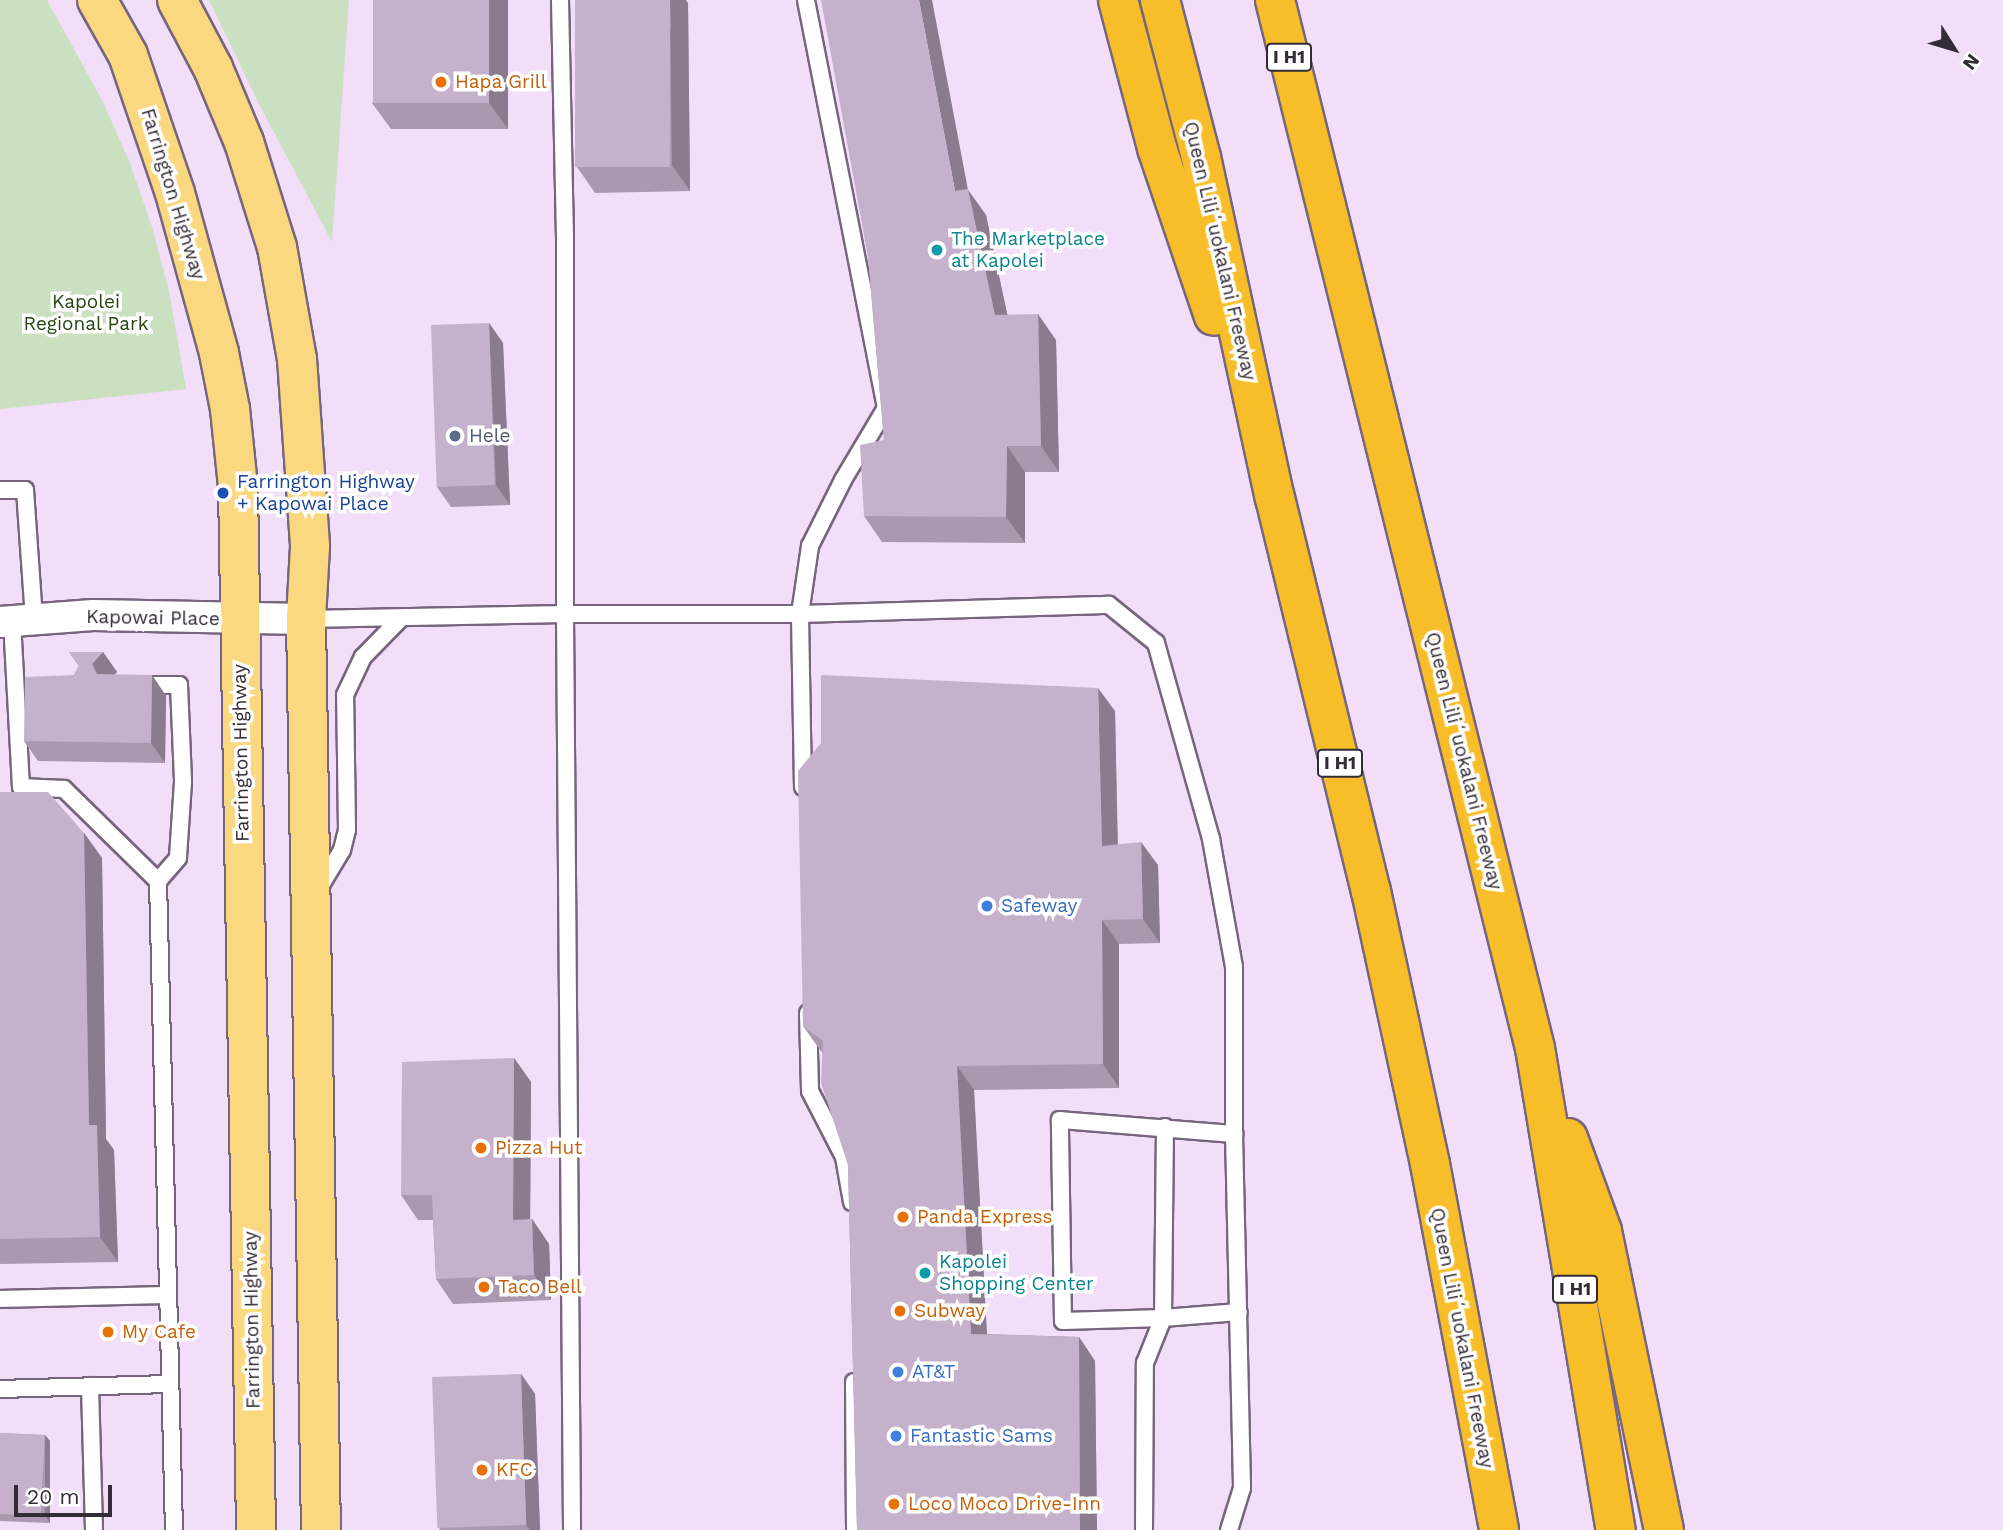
<!DOCTYPE html>
<meta charset="utf-8">
<style>
body{margin:0}
#map{position:relative;width:2003px;height:1530px;overflow:hidden;background:#f2def9;font-family:"Work Sans",sans-serif}
div>[style]{position:absolute}
[style*='--x']{left:calc(var(--x)*1px);top:calc(var(--y)*1px);width:calc(var(--w)*1px);rotate:calc(var(--a)*1deg)}
.green>*{inset:0;background:#cae0c1}
.roads{filter:drop-shadow(2px 0 #77657d) drop-shadow(-2px 0 #77657d) drop-shadow(0 2px #77657d) drop-shadow(0 -2px #77657d)}
.lane>*{height:16px;margin:-8px;padding:0 8px;transform-origin:8px;border-radius:8px;background:#fff}
.street>*{height:30px;margin:-15px;padding:0 15px;transform-origin:15px;border-radius:15px;background:#fff}
.primary>*{height:38px;margin:-19px;padding:0 19px;transform-origin:19px;border-radius:19px;background:#fad87f}
.highway>*{height:38px;margin:-19px;padding:0 19px;transform-origin:19px;border-radius:19px;background:#f7be29}
.wall>*{inset:0;background:#a998af}
.shaded-wall>*{inset:0;background:#8a7c8e}
.building>*{inset:0;background:#c5b1cb;transform-origin:0 0}
.dots>*{width:19px;height:19px;translate:-50% -50%;box-sizing:border-box;border:4px solid #fff;border-radius:50%}
span{translate:-50% -50%;white-space:nowrap;text-align:center;line-height:1.15;-webkit-text-stroke:7px #fff;paint-order:stroke}
.shield-label span{padding:2px 5px;background:#fff;border:2px solid;border-radius:5px;-webkit-text-stroke-width:0}
.shield-label{font-size:18px;color:#332b36;font-weight:700}
.food-label{font-size:19px;color:#c56008}
.left{translate:0 -50%;text-align:left}
.street-label{font-size:19px;color:#332b36}
.culture-label{font-size:19px;color:#0d838f}
.park-label{font-size:19px;color:#264713}
.service-label{font-size:19px;color:#4e5e75}
.transit-label{font-size:19px;color:#164399}
.shop-label{font-size:19px;color:#366cbe}
.north{position:absolute;left:1919px;top:14px;width:70px;height:70px;-webkit-text-stroke:5px #fff;paint-order:stroke;rotate:127deg;font-size:19px;font-weight:700;line-height:28px;text-align:center;color:#332b36}
.north::after{content:'';display:block;margin:auto;width:24px;height:32px;background:#332b36;clip-path:polygon(50% 0,100% 100%,50% 72%,0 100%)}
.scale{position:absolute;left:14px;top:1485px;width:98px;height:32px;box-sizing:border-box;border:4px solid #332b36;border-top:0;padding-left:9px;font-size:21px;line-height:24px;white-space:nowrap;color:#332b36;-webkit-text-stroke:5px #fff;paint-order:stroke}
</style>
<div id="map">
<div class="green">
<i style="clip-path:polygon(0 0,47px 0,103px 102px,130px 163px,152px 227px,169px 291px,186px 389px,0 409px)"></i>
<i style="clip-path:polygon(209px 0,349px 0,332px 242px,259px 104px)"></i>
</div>
<div class="roads">
<div class="lane">
<i style="--x:560;--y:0;--w:238;--a:88.8"></i>
<i style="--x:565;--y:238;--w:376;--a:90"></i>
<i style="--x:565;--y:614;--w:916;--a:89.56"></i>
<i style="--x:0;--y:490;--w:25;--a:0"></i>
<i style="--x:25;--y:490;--w:129;--a:86"></i>
<i style="--x:306;--y:619;--w:259;--a:-1.1"></i>
<i style="--x:565;--y:614;--w:235;--a:0"></i>
<i style="--x:800;--y:614;--w:309;--a:-1.7"></i>
<i style="--x:1109;--y:605;--w:60;--a:39"></i>
<i style="--x:1156;--y:643;--w:204;--a:74.3"></i>
<i style="--x:1211;--y:839;--w:130;--a:79.8"></i>
<i style="--x:1234;--y:967;--w:167;--a:90"></i>
<i style="--x:1234;--y:1134;--w:354;--a:88.7"></i>
<i style="--x:1242;--y:1488;--w:44;--a:107.2"></i>
<i style="--x:12;--y:621;--w:166;--a:86.9"></i>
<i style="--x:21;--y:787;--w:43;--a:2.7"></i>
<i style="--x:64;--y:789;--w:132;--a:44.4"></i>
<i style="--x:158;--y:881;--w:649;--a:88.59"></i>
<i style="--x:140;--y:685;--w:39;--a:0"></i>
<i style="--x:179;--y:685;--w:97;--a:87.6"></i>
<i style="--x:183;--y:782;--w:76;--a:93.8"></i>
<i style="--x:178;--y:858;--w:30;--a:131"></i>
<i style="--x:803;--y:787;--w:173;--a:-91"></i>
<i style="--x:800;--y:614;--w:69;--a:-81.6"></i>
<i style="--x:810;--y:546;--w:74;--a:-63.4"></i>
<i style="--x:843;--y:480;--w:84;--a:-59.2"></i>
<i style="--x:886;--y:408;--w:416;--a:-101.1"></i>
<i style="--x:318;--y:890;--w:47;--a:-59"></i>
<i style="--x:342;--y:850;--w:21;--a:-76"></i>
<i style="--x:347;--y:830;--w:135;--a:-90.8"></i>
<i style="--x:345;--y:695;--w:42;--a:-64.7"></i>
<i style="--x:363;--y:657;--w:54;--a:-45.7"></i>
<i style="--x:808;--y:1013;--w:78;--a:88.5"></i>
<i style="--x:810;--y:1091;--w:74;--a:62.7"></i>
<i style="--x:844;--y:1157;--w:46;--a:79.9"></i>
<i style="--x:1165;--y:1127;--w:191;--a:90.6"></i>
<i style="--x:1163;--y:1318;--w:76;--a:-4.5"></i>
<i style="--x:0;--y:1299;--w:168;--a:-1.4"></i>
<i style="--x:854;--y:1382;--w:148;--a:89.6"></i>
<i style="--x:90;--y:1386;--w:144;--a:88.4"></i>
<i style="--x:0;--y:1389;--w:170;--a:-1.7"></i>
<i style="--x:1144;--y:1530;--w:167;--a:-89.7"></i>
<i style="--x:1145;--y:1363;--w:48;--a:-68.2"></i>
<i style="--x:1163;--y:1318;--w:100;--a:178.3"></i>
<i style="--x:1063;--y:1321;--w:201;--a:-90.9"></i>
<i style="--x:1060;--y:1120;--w:175;--a:4.6"></i>
</div>
<div class="street">
<i style="--x:0;--y:622;--w:93;--a:-4.3"></i>
<i style="--x:93;--y:615;--w:213;--a:1.1"></i>
</div>
<div class="primary">
<i style="--x:97;--y:0;--w:63;--a:60.6"></i>
<i style="--x:128;--y:55;--w:146;--a:71.2"></i>
<i style="--x:175;--y:193;--w:166;--a:74.6"></i>
<i style="--x:219;--y:353;--w:57;--a:78.9"></i>
<i style="--x:230;--y:409;--w:78;--a:84.1"></i>
<i style="--x:238;--y:487;--w:1043;--a:89.01"></i>
<i style="--x:177;--y:0;--w:77;--a:62.1"></i>
<i style="--x:213;--y:68;--w:80;--a:67.3"></i>
<i style="--x:244;--y:142;--w:110;--a:72.6"></i>
<i style="--x:277;--y:247;--w:114;--a:79.9"></i>
<i style="--x:297;--y:359;--w:188;--a:86"></i>
<i style="--x:310;--y:547;--w:72;--a:93.2"></i>
<i style="--x:306;--y:619;--w:911;--a:89.06"></i>
</div>
<div class="highway">
<i style="--x:1118;--y:0;--w:153;--a:75.2"></i>
<i style="--x:1157;--y:148;--w:177;--a:71.3"></i>
<i style="--x:1160;--y:0;--w:162;--a:75.4"></i>
<i style="--x:1201;--y:157;--w:349;--a:77.8"></i>
<i style="--x:1275;--y:498;--w:405;--a:76.3"></i>
<i style="--x:1371;--y:891;--w:279;--a:77.8"></i>
<i style="--x:1430;--y:1164;--w:372;--a:79.3"></i>
<i style="--x:1275;--y:0;--w:1080;--a:76.07"></i>
<i style="--x:1535;--y:1048;--w:489;--a:80.5"></i>
<i style="--x:1568;--y:1138;--w:99;--a:69.9"></i>
<i style="--x:1602;--y:1231;--w:305;--a:78.3"></i>
</div>
</div>
<div class="wall">
<i style="clip-path:polygon(508px 0,508px 129px,391px 129px,372px 103px)"></i>
<i style="clip-path:polygon(688px 3px,690px 191px,595px 193px,577px 167px)"></i>
<i style="clip-path:polygon(968px 190px,986px 215px,1007px 314px,1056px 340px,1059px 472px,1025px 472px,1025px 543px,882px 542px,864px 516px,884px 440px,868px 257px)"></i>
<i style="clip-path:polygon(489px 323px,503px 343px,510px 505px,451px 507px,437px 487px)"></i>
<i style="clip-path:polygon(69px 652px,103px 652px,117px 672px,114px 675px,152px 675px,166px 696px,165px 763px,38px 761px,24px 741px,74px 675px,79px 666px)"></i>
<i style="clip-path:polygon(1115px 711px,1118px 844px,1158px 865px,1160px 943px,1119px 944px,1119px 1088px,974px 1090px,987px 1334px,1079px 1337px,1095px 1361px,1097px 1530px,857px 1530px,848px 1165px,822px 1052px,820px 1050px,803px 1026px)"></i>
<i style="clip-path:polygon(0 792px,84px 833px,102px 858px,106px 1139px,114px 1150px,118px 1262px,0 1264px)"></i>
<i style="clip-path:polygon(514px 1058px,531px 1082px,530px 1219px,532px 1219px,549px 1244px,551px 1300px,453px 1304px,436px 1279px,433px 1220px,418px 1220px,401px 1195px)"></i>
<i style="clip-path:polygon(521px 1374px,535px 1394px,540px 1530px,439px 1530px)"></i>
<i style="clip-path:polygon(0 1433px,45px 1435px,50px 1441px,50px 1523px,0 1521px)"></i>
</div>
<div class="shaded-wall">
<i style="clip-path:polygon(489px 0,508px 0,508px 129px,489px 103px)"></i>
<i style="clip-path:polygon(670px 0,686px 0,688px 3px,690px 191px,672px 165px)"></i>
<i style="clip-path:polygon(919px 0,932px 0,968px 190px,986px 215px,1013px 341px,995px 315px,955px 191px)"></i>
<i style="clip-path:polygon(1038px 314px,1056px 340px,1059px 472px,1041px 446px)"></i>
<i style="clip-path:polygon(489px 323px,503px 343px,510px 505px,496px 485px)"></i>
<i style="clip-path:polygon(1007px 446px,1025px 472px,1025px 543px,1006px 517px)"></i>
<i style="clip-path:polygon(103px 652px,117px 672px,106px 684px,97px 674px,92px 664px)"></i>
<i style="clip-path:polygon(152px 675px,166px 696px,165px 763px,151px 743px)"></i>
<i style="clip-path:polygon(1098px 688px,1115px 711px,1118px 870px,1102px 846px)"></i>
<i style="clip-path:polygon(84px 833px,102px 858px,106px 1139px,114px 1150px,118px 1262px,100px 1237px,89px 1125px)"></i>
<i style="clip-path:polygon(1141px 842px,1158px 865px,1160px 943px,1143px 919px)"></i>
<i style="clip-path:polygon(1102px 920px,1119px 944px,1119px 1088px,1103px 1064px)"></i>
<i style="clip-path:polygon(514px 1058px,531px 1082px,530px 1244px,513px 1220px)"></i>
<i style="clip-path:polygon(957px 1066px,974px 1090px,988px 1357px,971px 1334px)"></i>
<i style="clip-path:polygon(532px 1219px,549px 1244px,551px 1300px,534px 1275px)"></i>
<i style="clip-path:polygon(1079px 1337px,1095px 1361px,1097px 1530px,1080px 1530px)"></i>
<i style="clip-path:polygon(521px 1374px,535px 1394px,540px 1530px,530px 1530px,526px 1525px)"></i>
<i style="clip-path:polygon(45px 1435px,50px 1441px,50px 1523px,45px 1516px)"></i>
</div>
<div class="building">
<i style="left:373px;top:0;width:116px;height:103px"></i>
<i style="left:575px;top:0;width:95px;height:167px"></i>
<i style="clip-path:polygon(821px 0,919px 0,955px 191px,968px 189px,995px 315px,1038px 314px,1041px 446px,1007px 446px,1006px 517px,864px 516px,860px 445px,884px 440px,868px 257px)"></i>
<i style="left:489px;top:323px;width:162px;height:58px;rotate:88deg"></i>
<i style="clip-path:polygon(69px 652px,103px 652px,92px 664px,97px 674px,152px 675px,151px 743px,24px 741px,25px 677px,74px 675px,79px 665px)"></i>
<i style="clip-path:polygon(821px 675px,1098px 688px,1102px 846px,1141px 842px,1143px 919px,1102px 920px,1103px 1064px,957px 1066px,971px 1334px,1079px 1337px,1080px 1530px,857px 1530px,848px 1165px,821px 1083px,823px 1041px,803px 1026px,798px 771px,821px 743px)"></i>
<i style="clip-path:polygon(0 792px,48px 792px,84px 833px,89px 1125px,97px 1125px,100px 1237px,0 1239px)"></i>
<i style="clip-path:polygon(514px 1058px,513px 1220px,532px 1219px,534px 1275px,436px 1279px,432px 1195px,401px 1195px,402px 1062px)"></i>
<i style="left:521px;top:1374px;width:151px;height:89px;rotate:88deg"></i>
<i style="left:0;top:1433px;width:45px;height:81px;rotate:3deg"></i>
</div>
<div class="dots">
<i style="left:441px;top:82px;background:#e8710a"></i>
<i style="left:937px;top:250px;background:#0f9aa8"></i>
<i style="left:455px;top:436px;background:#5c6f8a"></i>
<i style="left:223px;top:493px;background:#1a4fb4"></i>
<i style="left:987px;top:906px;background:#3f7fe0"></i>
<i style="left:481px;top:1148px;background:#e8710a"></i>
<i style="left:903px;top:1217px;background:#e8710a"></i>
<i style="left:925px;top:1273px;background:#0f9aa8"></i>
<i style="left:484px;top:1287px;background:#e8710a"></i>
<i style="left:900px;top:1311px;background:#e8710a"></i>
<i style="left:108px;top:1332px;background:#e8710a"></i>
<i style="left:898px;top:1372px;background:#3f7fe0"></i>
<i style="left:896px;top:1436px;background:#3f7fe0"></i>
<i style="left:482px;top:1470px;background:#e8710a"></i>
<i style="left:894px;top:1504px;background:#e8710a"></i>
</div>
<div class="shield-label">
<span style="left:1289px;top:57px">I H1</span>
<span style="left:1340px;top:763px">I H1</span>
<span style="left:1575px;top:1289px">I H1</span>
</div>
<div class="food-label">
<span class="left" style="left:455px;top:82px">Hapa Grill</span>
<span class="left" style="left:495px;top:1148px">Pizza Hut</span>
<span class="left" style="left:917px;top:1217px">Panda Express</span>
<span class="left" style="left:498px;top:1287px">Taco Bell</span>
<span class="left" style="left:914px;top:1311px">Subway</span>
<span class="left" style="left:122px;top:1332px">My Cafe</span>
<span class="left" style="left:496px;top:1470px">KFC</span>
<span class="left" style="left:908px;top:1504px">Loco Moco Drive-Inn</span>
</div>
<div class="street-label">
<span style="left:173px;top:194px;rotate:73deg">Farrington Highway</span>
<span style="left:1220px;top:251px;rotate:77deg">Queen Liliʻuokalani Freeway</span>
<span style="left:153px;top:618px;rotate:1deg">Kapowai Place</span>
<span style="left:241px;top:753px;rotate:-91deg">Farrington Highway</span>
<span style="left:1464px;top:761px;rotate:76deg">Queen Liliʻuokalani Freeway</span>
<span style="left:252px;top:1320px;rotate:-91deg">Farrington Highway</span>
<span style="left:1462px;top:1338px;rotate:79deg">Queen Liliʻuokalani Freeway</span>
</div>
<div class="culture-label">
<span class="left" style="left:951px;top:250px">The Marketplace<br>at Kapolei</span>
<span class="left" style="left:939px;top:1273px">Kapolei<br>Shopping Center</span>
</div>
<div class="park-label">
<span style="left:86px;top:313px">Kapolei<br>Regional Park</span>
</div>
<div class="service-label">
<span class="left" style="left:469px;top:436px">Hele</span>
</div>
<div class="transit-label">
<span class="left" style="left:237px;top:493px">Farrington Highway<br>+ Kapowai Place</span>
</div>
<div class="shop-label">
<span class="left" style="left:1001px;top:906px">Safeway</span>
<span class="left" style="left:912px;top:1372px">AT&amp;T</span>
<span class="left" style="left:910px;top:1436px">Fantastic Sams</span>
</div>
<div class="north">N</div>
<div class="scale">20 m</div>
</div>
